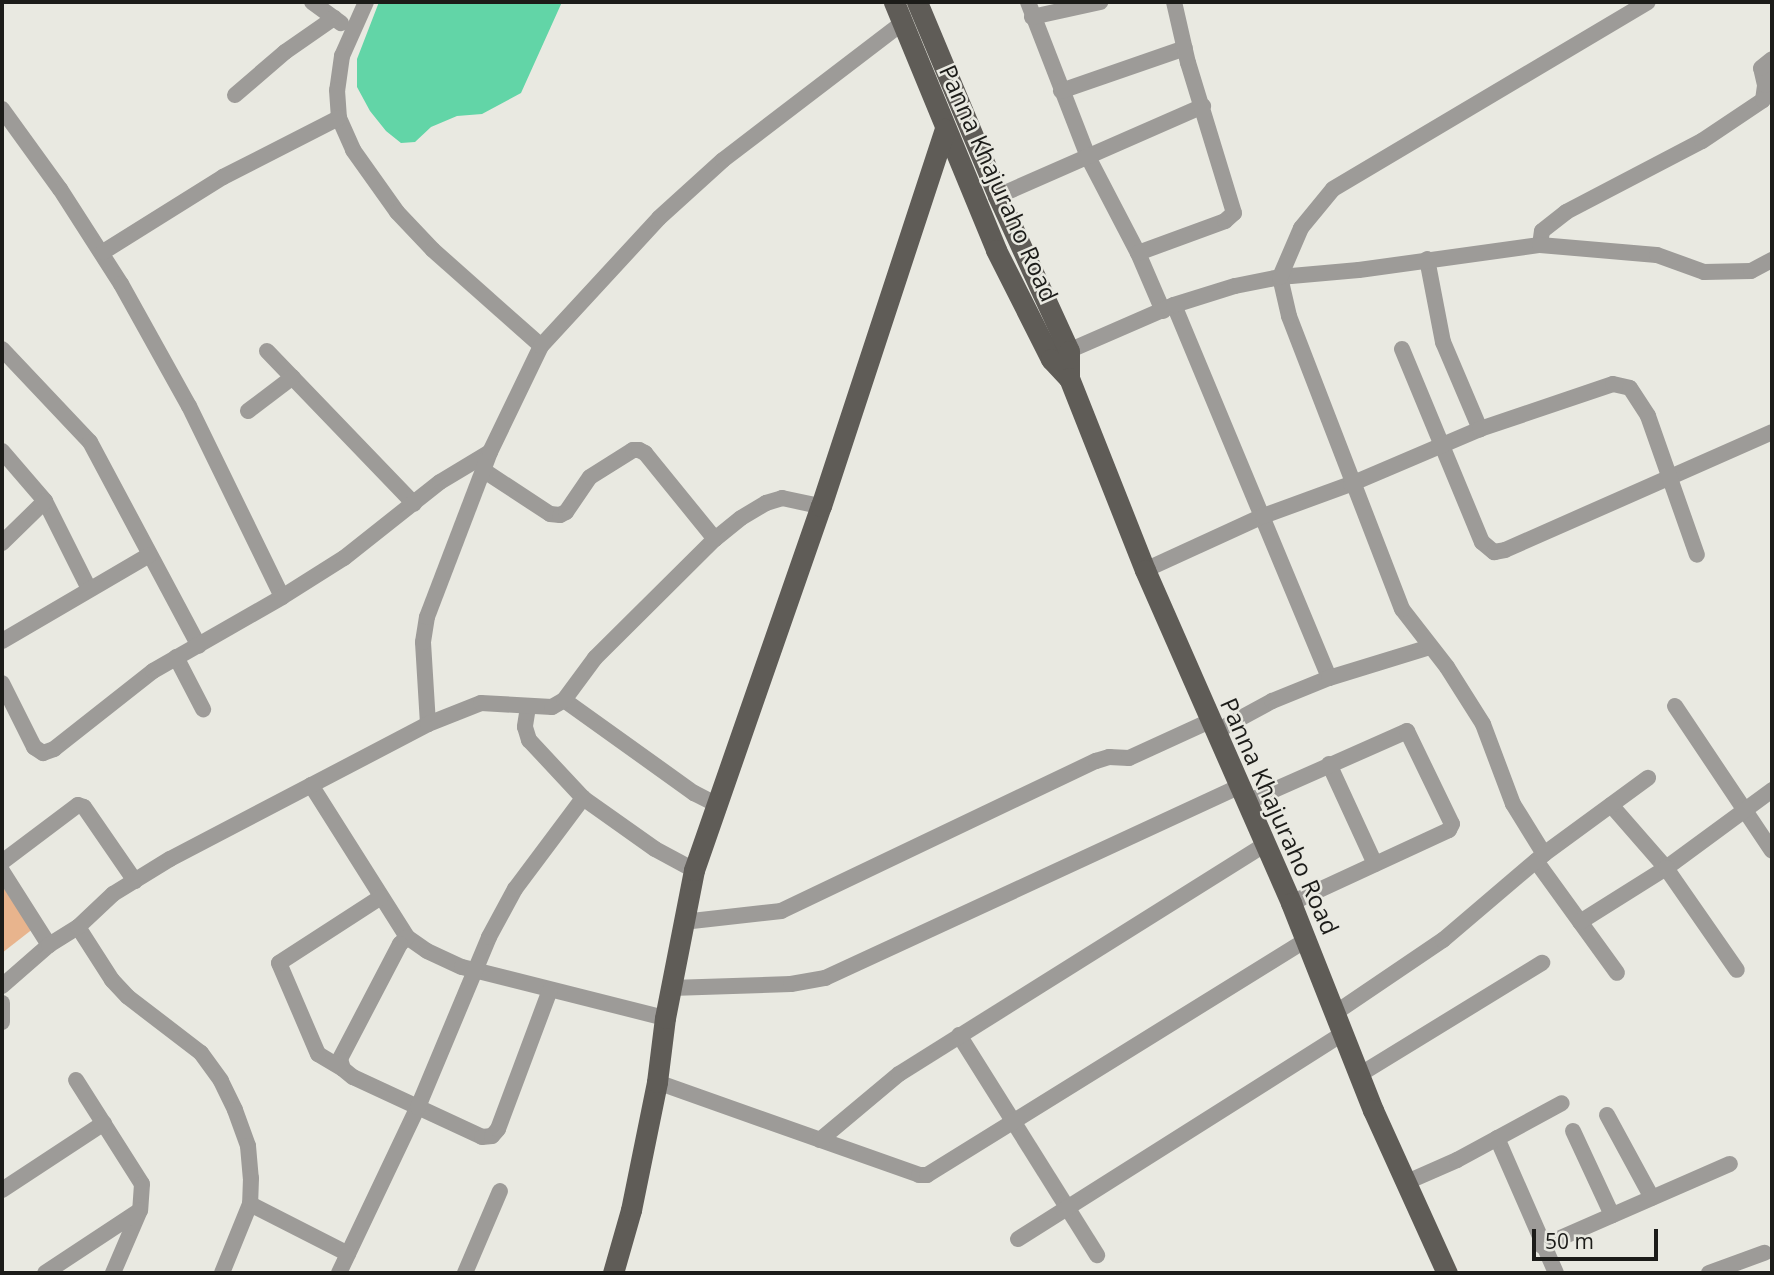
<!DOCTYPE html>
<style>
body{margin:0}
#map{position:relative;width:1774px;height:1275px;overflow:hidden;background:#e9e9e1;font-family:"Open Sans",sans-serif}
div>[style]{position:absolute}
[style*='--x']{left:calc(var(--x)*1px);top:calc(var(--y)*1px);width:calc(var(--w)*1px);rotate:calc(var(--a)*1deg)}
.green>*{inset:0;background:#e8b48d}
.water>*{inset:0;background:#62d5a7}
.minor>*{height:16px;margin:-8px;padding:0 8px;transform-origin:8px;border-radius:8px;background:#9d9b98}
.major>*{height:21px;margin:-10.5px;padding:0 10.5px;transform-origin:10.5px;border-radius:10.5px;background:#5f5c57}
span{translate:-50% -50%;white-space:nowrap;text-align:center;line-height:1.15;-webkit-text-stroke:5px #e9e9e1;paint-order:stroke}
.street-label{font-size:24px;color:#1c1c19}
.frame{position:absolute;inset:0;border:4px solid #1c1c19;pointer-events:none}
.scale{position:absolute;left:1532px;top:1229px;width:126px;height:32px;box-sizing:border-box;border:4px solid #1c1c19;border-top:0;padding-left:9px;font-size:21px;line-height:24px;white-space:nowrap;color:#1c1c19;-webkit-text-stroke:5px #e9e9e1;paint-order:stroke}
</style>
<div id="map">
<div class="green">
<i style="clip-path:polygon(2px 886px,34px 928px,2px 953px)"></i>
</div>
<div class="water">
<i style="clip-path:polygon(379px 2px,562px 2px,521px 93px,482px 114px,457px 116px,431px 127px,415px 142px,401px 143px,386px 131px,370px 111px,357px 87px,357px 59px)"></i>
</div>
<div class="minor">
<i style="--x:312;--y:2;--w:36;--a:36"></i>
<i style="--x:366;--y:2;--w:59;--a:114"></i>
<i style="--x:342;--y:56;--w:34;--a:98"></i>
<i style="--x:337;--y:90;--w:28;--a:86"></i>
<i style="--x:339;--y:118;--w:35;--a:66"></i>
<i style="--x:353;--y:150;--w:76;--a:54.6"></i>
<i style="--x:397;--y:212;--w:52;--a:46.5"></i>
<i style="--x:433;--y:250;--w:144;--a:41.6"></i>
<i style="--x:1028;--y:2;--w:166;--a:68.8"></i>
<i style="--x:1088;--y:157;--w:108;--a:62.5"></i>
<i style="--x:1032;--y:17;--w:70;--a:-12.4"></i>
<i style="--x:1061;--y:91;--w:131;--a:-19.1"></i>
<i style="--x:235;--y:95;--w:66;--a:-40.7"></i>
<i style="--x:285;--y:52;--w:60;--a:-34.8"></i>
<i style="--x:2;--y:109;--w:99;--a:54.1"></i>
<i style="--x:60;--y:189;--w:113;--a:57.3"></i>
<i style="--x:121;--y:284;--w:140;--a:60.9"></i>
<i style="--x:189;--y:406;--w:212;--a:64"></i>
<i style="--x:998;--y:196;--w:224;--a:-23.7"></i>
<i style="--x:1540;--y:245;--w:14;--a:-82"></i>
<i style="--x:1542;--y:231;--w:31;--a:-38"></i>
<i style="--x:1566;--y:212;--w:153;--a:-27.6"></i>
<i style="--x:1702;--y:141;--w:73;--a:-33.9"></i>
<i style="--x:1763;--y:100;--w:15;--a:-82"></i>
<i style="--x:1765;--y:85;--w:17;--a:-103"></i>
<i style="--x:1761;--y:68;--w:14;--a:-39"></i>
<i style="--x:103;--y:252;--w:142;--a:-32"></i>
<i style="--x:223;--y:177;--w:130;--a:-27"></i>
<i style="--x:1427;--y:259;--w:85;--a:79.1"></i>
<i style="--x:1443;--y:342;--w:95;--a:67"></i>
<i style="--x:1174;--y:305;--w:404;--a:67.4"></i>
<i style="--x:1163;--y:311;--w:63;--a:-113.3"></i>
<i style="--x:1138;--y:253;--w:93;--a:-20.2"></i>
<i style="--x:1225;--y:221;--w:12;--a:-42"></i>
<i style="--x:1234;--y:213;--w:157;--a:-107"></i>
<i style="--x:1188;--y:63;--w:63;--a:-102.9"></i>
<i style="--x:2;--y:349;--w:128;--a:46.6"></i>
<i style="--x:90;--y:442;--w:231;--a:61.9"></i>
<i style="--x:1402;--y:349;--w:209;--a:67.5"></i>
<i style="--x:1482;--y:542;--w:16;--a:40"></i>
<i style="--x:1494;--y:552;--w:11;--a:-10"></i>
<i style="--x:1505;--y:550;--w:292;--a:-23.8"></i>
<i style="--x:267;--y:351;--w:212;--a:46.1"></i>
<i style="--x:1059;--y:355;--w:125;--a:-23.5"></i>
<i style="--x:1174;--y:305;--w:64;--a:-17.3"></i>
<i style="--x:1235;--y:286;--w:46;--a:-11.3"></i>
<i style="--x:1280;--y:277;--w:79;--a:-5.1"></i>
<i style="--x:1359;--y:270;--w:183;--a:-7.9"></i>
<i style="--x:1540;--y:245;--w:117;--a:4.9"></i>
<i style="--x:1657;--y:255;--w:50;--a:19.9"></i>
<i style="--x:1704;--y:272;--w:47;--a:-1.2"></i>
<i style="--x:1751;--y:271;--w:24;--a:-28"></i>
<i style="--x:248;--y:411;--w:56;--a:-37.1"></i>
<i style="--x:2;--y:451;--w:66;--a:49.3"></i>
<i style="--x:45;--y:501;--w:98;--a:63.4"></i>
<i style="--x:483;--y:470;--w:80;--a:33.3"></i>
<i style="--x:550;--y:514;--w:10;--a:6"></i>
<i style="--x:560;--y:515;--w:7;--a:-27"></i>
<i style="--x:566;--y:512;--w:42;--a:-55.6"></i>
<i style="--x:590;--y:477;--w:51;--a:-32.1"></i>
<i style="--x:633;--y:450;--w:6;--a:0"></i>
<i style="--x:639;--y:450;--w:7;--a:27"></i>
<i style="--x:645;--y:453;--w:111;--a:50.9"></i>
<i style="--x:2;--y:543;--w:60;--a:-44.3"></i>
<i style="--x:1145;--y:570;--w:130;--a:-24.6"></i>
<i style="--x:1263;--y:516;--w:94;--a:-20"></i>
<i style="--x:1351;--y:484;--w:140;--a:-23.1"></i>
<i style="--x:1480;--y:429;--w:140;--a:-18.7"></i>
<i style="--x:1613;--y:384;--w:17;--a:13"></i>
<i style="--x:1630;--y:388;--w:33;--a:57"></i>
<i style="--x:1648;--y:416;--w:147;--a:70.6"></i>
<i style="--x:2;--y:641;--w:170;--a:-30.3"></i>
<i style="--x:176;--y:657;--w:59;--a:62.6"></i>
<i style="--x:2;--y:683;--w:72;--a:63.4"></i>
<i style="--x:34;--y:747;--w:11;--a:34"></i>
<i style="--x:43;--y:753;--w:12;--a:-20"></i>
<i style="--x:54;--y:749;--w:126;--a:-38.2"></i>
<i style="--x:153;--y:671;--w:149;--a:-29.8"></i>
<i style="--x:282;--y:597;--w:73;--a:-32.2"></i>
<i style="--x:344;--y:558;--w:122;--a:-38.4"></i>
<i style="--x:440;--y:482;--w:58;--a:-31"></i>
<i style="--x:564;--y:700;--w:160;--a:35.6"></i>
<i style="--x:694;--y:793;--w:25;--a:27"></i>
<i style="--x:1675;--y:706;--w:174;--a:56.2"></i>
<i style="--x:528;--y:707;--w:20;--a:99"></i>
<i style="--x:525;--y:727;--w:14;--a:73"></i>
<i style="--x:529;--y:740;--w:79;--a:47"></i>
<i style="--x:583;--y:798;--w:88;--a:35.3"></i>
<i style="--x:655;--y:849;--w:44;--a:28.3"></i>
<i style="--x:428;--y:724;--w:82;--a:-93.5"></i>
<i style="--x:423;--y:642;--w:25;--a:-81"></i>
<i style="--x:427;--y:617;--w:177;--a:-69.1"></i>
<i style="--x:490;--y:452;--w:118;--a:-64.3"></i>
<i style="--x:541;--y:346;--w:174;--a:-47.3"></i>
<i style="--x:659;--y:218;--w:86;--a:-42.2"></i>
<i style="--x:723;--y:160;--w:225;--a:-37.4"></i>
<i style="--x:1215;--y:732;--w:65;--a:-28.5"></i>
<i style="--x:1272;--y:701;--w:61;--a:-22"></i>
<i style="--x:1329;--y:678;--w:106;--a:-17.1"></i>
<i style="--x:1329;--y:764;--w:110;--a:65.3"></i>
<i style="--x:311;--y:785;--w:180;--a:57.7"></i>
<i style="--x:407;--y:937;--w:24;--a:35"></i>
<i style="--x:427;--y:951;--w:38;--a:25"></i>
<i style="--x:462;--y:967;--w:209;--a:14.1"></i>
<i style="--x:1247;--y:802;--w:175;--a:-23.9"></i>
<i style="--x:1407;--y:731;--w:103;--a:64.2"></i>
<i style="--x:1452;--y:824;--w:7;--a:117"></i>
<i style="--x:1449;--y:830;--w:174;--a:155.2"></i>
<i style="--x:1611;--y:805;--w:84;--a:48.9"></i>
<i style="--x:1666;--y:868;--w:132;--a:-36.3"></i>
<i style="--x:1544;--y:854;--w:59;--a:-121.8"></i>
<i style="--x:1513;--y:804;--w:85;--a:-110.6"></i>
<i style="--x:1483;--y:724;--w:67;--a:-122.3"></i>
<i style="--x:1447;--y:667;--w:73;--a:-127.8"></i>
<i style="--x:1402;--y:609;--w:314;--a:-111.1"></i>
<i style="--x:1289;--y:316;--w:40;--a:-103"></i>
<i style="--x:1280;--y:277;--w:53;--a:-66.8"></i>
<i style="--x:1301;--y:228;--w:50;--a:-50.6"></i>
<i style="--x:1333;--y:189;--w:366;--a:-30.7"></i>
<i style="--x:1536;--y:861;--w:138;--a:54.1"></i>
<i style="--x:2;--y:862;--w:95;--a:-36.9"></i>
<i style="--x:78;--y:805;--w:6;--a:18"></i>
<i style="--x:84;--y:807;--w:90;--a:55.4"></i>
<i style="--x:2;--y:871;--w:88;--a:57.6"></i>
<i style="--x:683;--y:922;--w:99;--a:-6.4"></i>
<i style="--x:781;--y:911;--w:349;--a:-25.5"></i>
<i style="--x:1096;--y:761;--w:14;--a:-17"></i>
<i style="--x:1109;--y:757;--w:20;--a:3"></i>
<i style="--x:1129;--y:758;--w:89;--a:-24.6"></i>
<i style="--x:1580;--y:922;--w:102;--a:-32.1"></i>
<i style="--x:1666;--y:868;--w:124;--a:55.2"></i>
<i style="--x:78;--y:927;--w:63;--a:57.3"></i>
<i style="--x:112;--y:980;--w:23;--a:47"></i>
<i style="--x:128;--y:997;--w:92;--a:37.5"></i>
<i style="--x:201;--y:1053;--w:34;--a:54"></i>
<i style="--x:221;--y:1081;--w:32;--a:64"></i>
<i style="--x:235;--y:1110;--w:38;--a:70"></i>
<i style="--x:248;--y:1146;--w:32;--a:85"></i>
<i style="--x:251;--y:1178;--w:26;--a:92"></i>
<i style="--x:250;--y:1204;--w:74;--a:112.1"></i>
<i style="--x:407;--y:937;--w:10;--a:135"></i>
<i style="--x:400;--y:944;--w:130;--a:117.6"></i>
<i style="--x:340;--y:1059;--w:10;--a:73"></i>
<i style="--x:343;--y:1069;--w:13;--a:39"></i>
<i style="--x:353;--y:1077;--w:142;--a:24.9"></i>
<i style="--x:482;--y:1137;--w:10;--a:-6"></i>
<i style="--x:492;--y:1136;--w:9;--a:-49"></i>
<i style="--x:498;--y:1129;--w:148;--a:-69.5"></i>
<i style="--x:2;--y:986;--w:62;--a:-41.1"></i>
<i style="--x:49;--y:945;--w:34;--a:-32"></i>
<i style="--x:78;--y:927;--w:48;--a:-43.3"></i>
<i style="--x:113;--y:894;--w:67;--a:-31.6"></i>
<i style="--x:170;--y:859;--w:291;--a:-27.6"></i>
<i style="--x:428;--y:724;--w:57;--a:-21.6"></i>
<i style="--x:481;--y:703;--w:71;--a:3.2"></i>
<i style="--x:552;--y:707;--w:14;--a:-30"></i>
<i style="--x:564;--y:700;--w:52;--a:-53.6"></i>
<i style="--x:595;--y:658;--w:169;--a:-44.8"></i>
<i style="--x:715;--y:539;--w:33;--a:-39"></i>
<i style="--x:741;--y:518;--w:29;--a:-31"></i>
<i style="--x:766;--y:503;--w:17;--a:-17"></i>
<i style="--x:782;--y:498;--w:40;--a:12"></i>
<i style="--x:671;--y:988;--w:120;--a:-1.9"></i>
<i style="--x:791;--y:984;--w:35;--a:-10"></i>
<i style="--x:825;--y:978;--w:457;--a:-24.8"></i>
<i style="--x:2;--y:1003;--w:19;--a:90"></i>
<i style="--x:1335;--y:1013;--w:130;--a:-34.1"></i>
<i style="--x:1443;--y:940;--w:133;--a:-40.4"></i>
<i style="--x:1544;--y:854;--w:129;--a:-36.2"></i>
<i style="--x:959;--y:1035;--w:260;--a:57.9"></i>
<i style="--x:343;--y:1069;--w:29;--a:-149"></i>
<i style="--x:318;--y:1054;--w:99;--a:-113.2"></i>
<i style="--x:279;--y:963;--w:121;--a:-32.9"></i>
<i style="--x:1359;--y:1075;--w:215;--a:-31.5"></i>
<i style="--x:76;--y:1080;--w:123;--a:57.6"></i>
<i style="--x:142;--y:1184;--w:26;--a:94"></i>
<i style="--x:140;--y:1210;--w:69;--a:113.2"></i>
<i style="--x:657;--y:1082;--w:278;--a:19.5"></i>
<i style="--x:919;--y:1175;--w:8;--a:0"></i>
<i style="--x:927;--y:1175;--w:446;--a:-31.8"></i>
<i style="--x:1607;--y:1115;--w:94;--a:61.5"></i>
<i style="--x:1573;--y:1131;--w:93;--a:65.1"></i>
<i style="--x:1497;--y:1138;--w:147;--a:66.4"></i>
<i style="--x:820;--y:1140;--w:103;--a:-39.9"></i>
<i style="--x:899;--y:1074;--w:432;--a:-32.1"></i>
<i style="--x:1407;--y:1182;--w:55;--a:-23.7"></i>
<i style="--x:1457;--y:1160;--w:119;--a:-28.5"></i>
<i style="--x:2;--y:1190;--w:122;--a:-33.3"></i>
<i style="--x:250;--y:1204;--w:110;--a:27"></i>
<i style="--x:1018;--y:1239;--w:383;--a:-32.3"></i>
<i style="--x:1542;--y:1246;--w:205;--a:-23.6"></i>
<i style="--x:45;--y:1273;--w:113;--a:-33.4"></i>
<i style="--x:339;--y:1273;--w:184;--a:-64.6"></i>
<i style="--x:418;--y:1107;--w:184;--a:-67.3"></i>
<i style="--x:489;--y:937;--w:55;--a:-61.6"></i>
<i style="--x:515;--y:889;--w:114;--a:-53.2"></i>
<i style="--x:465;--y:1273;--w:89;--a:-66.9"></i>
<i style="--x:1709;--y:1273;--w:59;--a:-20"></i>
</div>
<div class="major">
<i style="--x:894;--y:2;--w:268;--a:67.6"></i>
<i style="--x:996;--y:250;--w:122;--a:63.2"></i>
<i style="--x:1051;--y:359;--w:26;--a:47"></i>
<i style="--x:917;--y:2;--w:210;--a:67.3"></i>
<i style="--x:998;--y:196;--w:170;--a:65.4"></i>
<i style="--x:1069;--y:351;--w:27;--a:90"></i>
<i style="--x:1069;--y:378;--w:206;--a:68.4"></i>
<i style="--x:1145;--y:570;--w:364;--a:66.3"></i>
<i style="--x:1291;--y:903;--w:223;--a:68.4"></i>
<i style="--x:1373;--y:1110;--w:179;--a:65.6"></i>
<i style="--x:613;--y:1273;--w:66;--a:-74.1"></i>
<i style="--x:631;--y:1210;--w:131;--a:-78.5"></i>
<i style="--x:657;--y:1082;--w:64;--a:-82.9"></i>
<i style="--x:665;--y:1018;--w:151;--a:-78.9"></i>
<i style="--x:694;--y:870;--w:386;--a:-70.8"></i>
<i style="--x:821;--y:506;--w:397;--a:-71.8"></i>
</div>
<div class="street-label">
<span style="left:999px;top:183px;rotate:66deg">Panna Khajuraho Road</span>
<span style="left:1280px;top:816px;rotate:66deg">Panna Khajuraho Road</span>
</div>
<div class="frame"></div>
<div class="scale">50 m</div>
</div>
